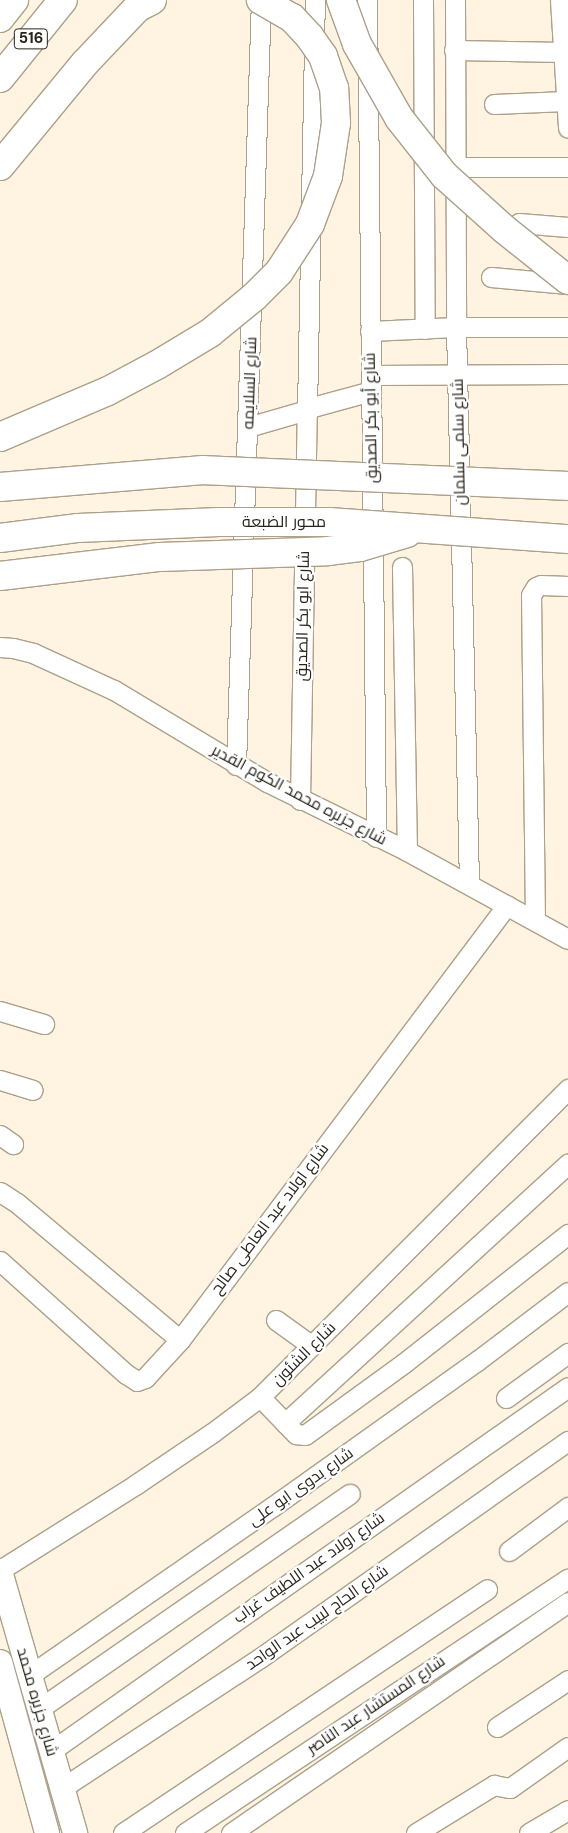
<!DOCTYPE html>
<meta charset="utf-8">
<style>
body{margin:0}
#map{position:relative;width:568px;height:1833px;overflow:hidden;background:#fff4e1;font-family:"DM Sans",Cairo,sans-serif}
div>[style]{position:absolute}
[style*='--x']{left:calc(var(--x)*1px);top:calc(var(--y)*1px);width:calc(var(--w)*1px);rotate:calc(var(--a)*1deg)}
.roads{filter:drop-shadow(1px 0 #aca08a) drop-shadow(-1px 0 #aca08a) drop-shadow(0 1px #aca08a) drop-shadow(0 -1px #aca08a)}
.minor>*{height:19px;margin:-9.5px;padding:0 9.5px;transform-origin:9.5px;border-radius:9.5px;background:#fff}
.major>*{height:24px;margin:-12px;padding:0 12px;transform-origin:12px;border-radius:12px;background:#fff}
.highway>*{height:28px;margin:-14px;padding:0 14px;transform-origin:14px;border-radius:14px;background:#fff}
.bridges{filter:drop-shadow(1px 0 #aca08a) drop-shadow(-1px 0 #aca08a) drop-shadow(0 1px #aca08a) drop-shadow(0 -1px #aca08a)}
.highway-bridge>*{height:28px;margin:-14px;padding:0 14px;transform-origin:14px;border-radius:14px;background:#fff}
span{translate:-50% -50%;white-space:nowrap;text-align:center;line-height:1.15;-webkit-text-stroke:4.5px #fff;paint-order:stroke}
.shield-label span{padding:1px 4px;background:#fff;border:1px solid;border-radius:4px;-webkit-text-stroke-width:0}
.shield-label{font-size:15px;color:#28231a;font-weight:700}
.street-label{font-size:16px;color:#28231a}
</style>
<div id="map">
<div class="roads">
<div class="minor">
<i style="--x:367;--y:0;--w:837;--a:89.38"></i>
<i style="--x:423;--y:0;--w:329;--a:89.7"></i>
<i style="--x:455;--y:0;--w:327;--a:89.8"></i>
<i style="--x:456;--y:327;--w:557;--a:88.66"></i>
<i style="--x:560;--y:0;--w:128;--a:86.4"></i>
<i style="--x:454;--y:50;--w:109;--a:1.1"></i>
<i style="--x:494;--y:104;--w:72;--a:-2.4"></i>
<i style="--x:455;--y:167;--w:113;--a:0"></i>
<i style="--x:519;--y:223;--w:49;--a:4.7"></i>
<i style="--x:491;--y:277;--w:77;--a:5.2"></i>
<i style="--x:370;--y:331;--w:86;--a:-2.7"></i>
<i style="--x:456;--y:327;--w:112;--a:0"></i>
<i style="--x:371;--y:375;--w:197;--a:-0.3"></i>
<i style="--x:248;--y:427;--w:61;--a:-16.1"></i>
<i style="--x:307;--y:410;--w:410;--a:-88.9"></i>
<i style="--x:402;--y:567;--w:284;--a:89"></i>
<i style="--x:0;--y:647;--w:13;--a:4"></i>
<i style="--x:13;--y:648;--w:21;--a:14"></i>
<i style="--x:33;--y:653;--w:89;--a:24.6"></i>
<i style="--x:114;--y:690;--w:179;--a:31"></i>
<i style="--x:267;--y:782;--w:156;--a:26.2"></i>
<i style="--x:407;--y:851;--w:183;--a:28.7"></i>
<i style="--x:236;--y:765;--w:765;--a:-88.13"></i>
<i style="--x:300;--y:800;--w:387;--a:-89"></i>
<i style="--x:307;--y:413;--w:5;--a:-68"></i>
<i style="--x:309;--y:408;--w:64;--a:-15.3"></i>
<i style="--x:535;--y:921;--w:326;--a:-90.7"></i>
<i style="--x:531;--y:595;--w:9;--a:-58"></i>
<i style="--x:536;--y:587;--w:5;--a:-22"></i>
<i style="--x:541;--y:585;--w:27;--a:2"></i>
<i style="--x:0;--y:1011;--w:46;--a:16.5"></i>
<i style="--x:0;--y:1080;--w:34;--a:17"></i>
<i style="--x:0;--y:1135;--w:16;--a:35"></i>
<i style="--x:0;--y:1192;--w:20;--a:33"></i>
<i style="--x:17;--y:1203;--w:213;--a:40"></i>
<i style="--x:0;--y:1261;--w:169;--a:41.9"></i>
<i style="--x:126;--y:1374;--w:13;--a:32"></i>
<i style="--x:137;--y:1381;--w:9;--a:-21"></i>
<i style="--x:145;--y:1378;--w:52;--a:-47.4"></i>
<i style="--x:180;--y:1340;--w:544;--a:-53.07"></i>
<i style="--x:276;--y:1320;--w:44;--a:35.8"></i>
<i style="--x:260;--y:1397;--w:52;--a:45.8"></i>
<i style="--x:296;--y:1434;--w:9;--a:6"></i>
<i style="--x:305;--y:1435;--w:122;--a:-36"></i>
<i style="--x:404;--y:1363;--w:209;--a:-38.2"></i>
<i style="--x:506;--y:1398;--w:77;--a:-36"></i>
<i style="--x:285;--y:1423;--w:384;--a:-42.5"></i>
<i style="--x:509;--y:1551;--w:74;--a:-36.7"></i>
<i style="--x:0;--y:1570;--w:160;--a:-32.2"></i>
<i style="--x:135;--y:1485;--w:93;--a:-34"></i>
<i style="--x:212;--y:1433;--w:60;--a:-36.9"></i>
<i style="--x:260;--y:1397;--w:436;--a:-45"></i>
<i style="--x:30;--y:1675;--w:295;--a:-34.8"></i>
<i style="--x:272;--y:1507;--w:252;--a:-35.5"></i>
<i style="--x:477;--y:1361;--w:114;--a:-37.2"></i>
<i style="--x:39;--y:1709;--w:378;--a:-34.7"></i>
<i style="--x:497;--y:1727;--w:85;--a:-33.5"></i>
<i style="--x:51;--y:1751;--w:632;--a:-35.15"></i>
<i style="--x:62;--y:1788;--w:237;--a:-33.3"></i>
<i style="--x:260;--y:1658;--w:377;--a:-35.2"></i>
<i style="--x:123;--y:1833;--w:438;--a:-33.8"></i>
<i style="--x:185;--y:1833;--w:460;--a:-33.6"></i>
<i style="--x:231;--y:1833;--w:409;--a:-34.4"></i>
<i style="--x:416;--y:1833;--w:92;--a:-31.6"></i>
<i style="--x:494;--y:1785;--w:16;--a:11"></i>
<i style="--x:510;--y:1788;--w:71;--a:-35.3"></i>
<i style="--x:529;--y:1833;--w:45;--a:-30.5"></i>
</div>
<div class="major">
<i style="--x:0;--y:1571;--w:273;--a:74"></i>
<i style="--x:0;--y:1662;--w:177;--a:74.6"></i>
</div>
<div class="highway">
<i style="--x:0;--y:18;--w:23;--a:-52"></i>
<i style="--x:0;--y:78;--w:100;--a:-51.1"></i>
<i style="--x:0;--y:166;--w:134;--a:-50.5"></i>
<i style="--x:85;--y:63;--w:76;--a:-46.6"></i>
<i style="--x:137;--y:8;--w:17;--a:-28"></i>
</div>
</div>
<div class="bridges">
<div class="highway-bridge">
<i style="--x:341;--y:0;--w:47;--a:70"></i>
<i style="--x:357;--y:44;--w:85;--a:60.4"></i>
<i style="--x:399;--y:118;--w:73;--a:51.7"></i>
<i style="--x:444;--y:175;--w:81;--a:42"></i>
<i style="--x:504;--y:229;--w:82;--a:38.6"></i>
<i style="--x:0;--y:437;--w:117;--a:-23.1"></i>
<i style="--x:108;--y:391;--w:55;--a:-28"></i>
<i style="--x:157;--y:365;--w:62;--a:-31.1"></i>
<i style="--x:210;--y:333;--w:57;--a:-39.3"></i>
<i style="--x:254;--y:297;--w:35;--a:-45"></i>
<i style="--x:279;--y:272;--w:57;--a:-57.1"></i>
<i style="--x:310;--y:224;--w:51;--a:-69.4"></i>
<i style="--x:328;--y:176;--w:54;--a:-81.4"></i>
<i style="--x:336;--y:123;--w:35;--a:-93"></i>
<i style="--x:334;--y:88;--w:34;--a:-109"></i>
<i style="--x:323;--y:56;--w:24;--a:-125"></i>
<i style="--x:309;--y:36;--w:25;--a:-133"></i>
<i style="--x:292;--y:18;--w:36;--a:-150"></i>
<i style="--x:0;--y:487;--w:204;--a:-4.8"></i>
<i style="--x:203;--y:470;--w:365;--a:2.5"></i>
<i style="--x:0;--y:538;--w:79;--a:-7.3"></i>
<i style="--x:78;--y:528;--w:141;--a:-2.4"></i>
<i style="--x:219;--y:522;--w:110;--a:0"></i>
<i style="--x:329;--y:522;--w:240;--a:4.1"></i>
<i style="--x:0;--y:576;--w:161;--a:-6.8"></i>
<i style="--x:160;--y:557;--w:168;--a:-2"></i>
<i style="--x:328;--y:551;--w:32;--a:-7"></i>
<i style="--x:360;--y:547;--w:49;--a:-16.6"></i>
</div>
</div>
<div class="shield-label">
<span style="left:31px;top:39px">516</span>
</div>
<div class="street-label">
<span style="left:250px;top:383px;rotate:-88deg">شارع السلايمه</span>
<span style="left:371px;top:418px;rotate:-91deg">شارع أبو بكر الصديق</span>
<span style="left:459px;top:442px;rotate:-91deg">شارع سلمى سلمان</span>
<span style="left:284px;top:522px">محور الضبعة</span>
<span style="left:303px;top:616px;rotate:-89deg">شارع ابو بكر الصديق</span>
<span style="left:299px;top:795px;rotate:28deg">شارع جزيره محمد الكوم القدير</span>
<span style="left:270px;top:1219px;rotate:-53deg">شارع اولاد عبد العاطى صالح</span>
<span style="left:304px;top:1354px;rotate:-45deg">شارع الشئون</span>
<span style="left:301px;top:1487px;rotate:-35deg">شارع بدوى ابو على</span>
<span style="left:309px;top:1568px;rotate:-35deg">شارع اولاد عبد اللطيف غراب</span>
<span style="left:317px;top:1618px;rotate:-35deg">شارع الحاج لبيب عبد الواحد</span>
<span style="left:37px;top:1702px;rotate:74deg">شارع جزيره محمد</span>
<span style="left:376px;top:1705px;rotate:-34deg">شارع المستشار عبد الناصر</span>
</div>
</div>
